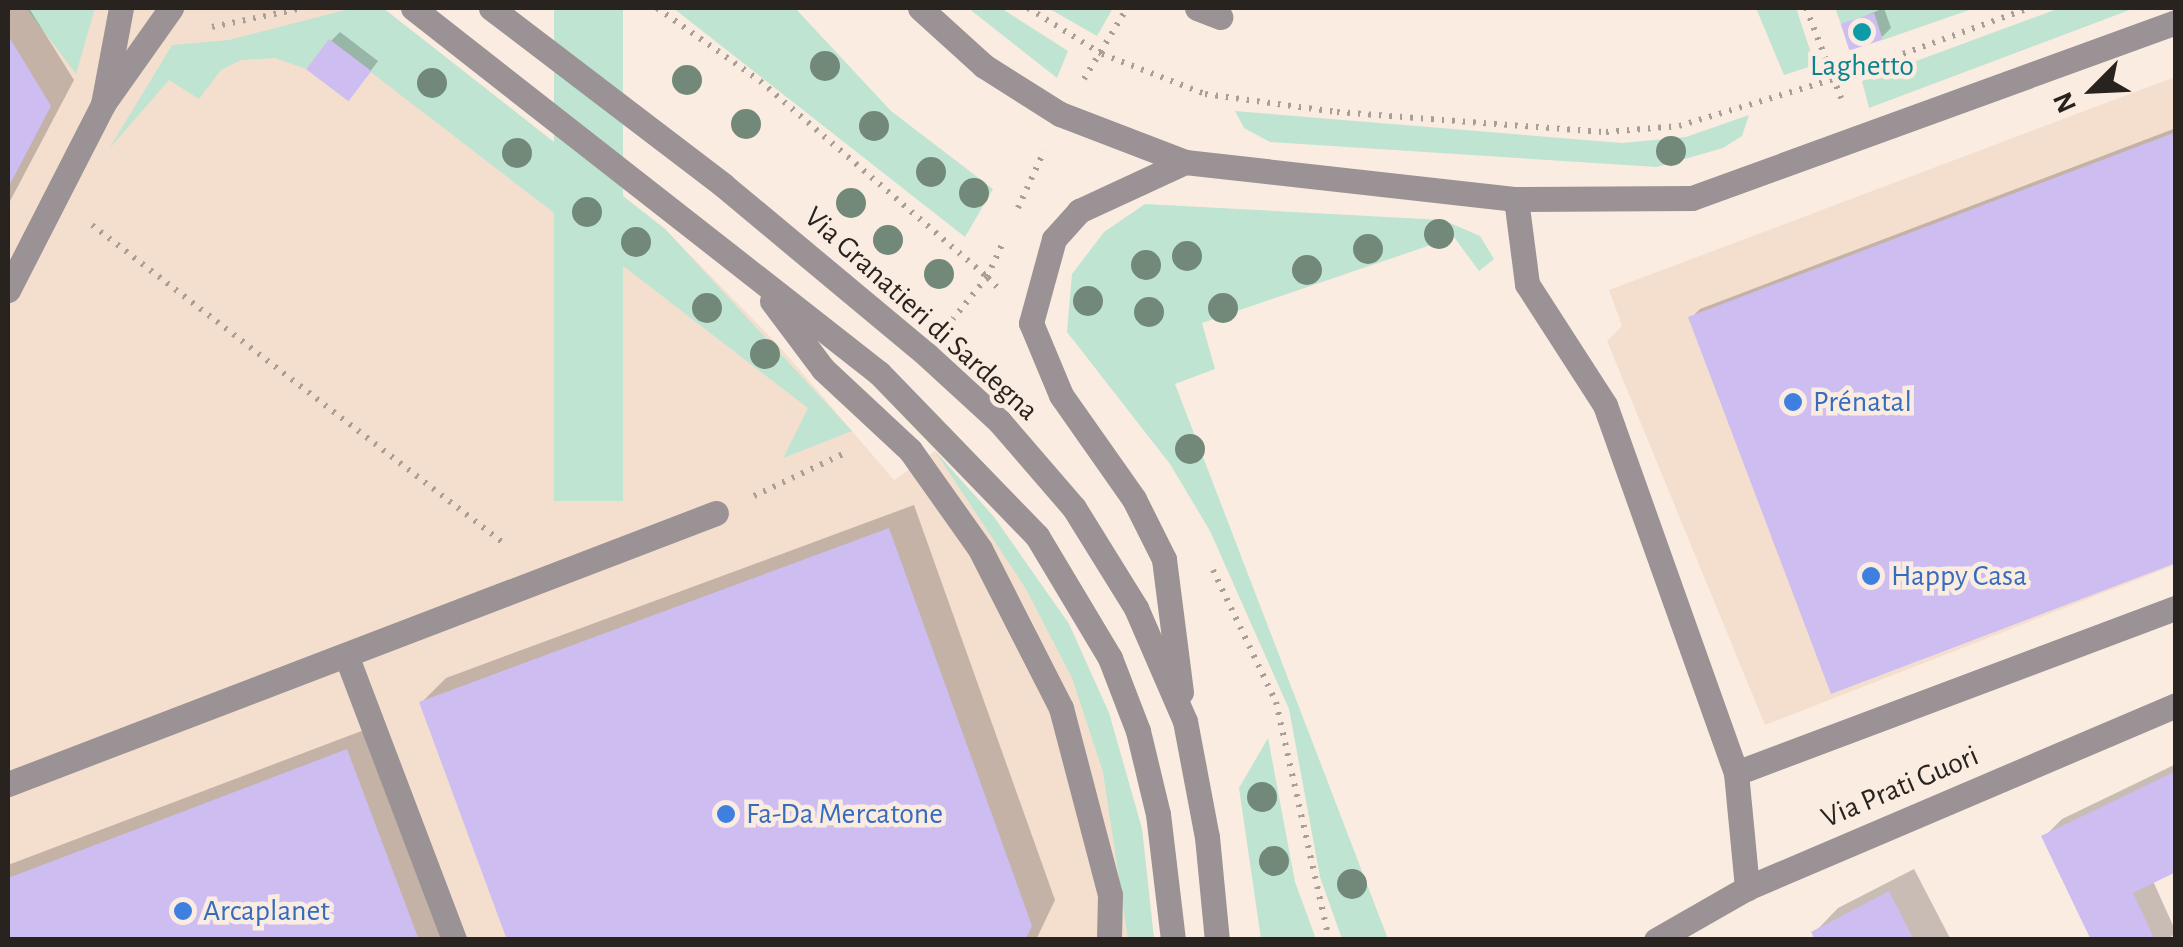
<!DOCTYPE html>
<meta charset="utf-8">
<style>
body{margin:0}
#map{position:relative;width:2183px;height:947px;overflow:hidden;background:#fbece1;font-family:"Alegreya Sans",sans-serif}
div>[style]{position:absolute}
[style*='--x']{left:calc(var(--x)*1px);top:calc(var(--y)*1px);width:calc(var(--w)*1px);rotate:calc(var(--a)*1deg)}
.built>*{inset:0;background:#f4dfcf}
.green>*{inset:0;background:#bfe4d1;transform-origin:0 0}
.shadow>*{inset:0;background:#0003}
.building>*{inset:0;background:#cdbdf1;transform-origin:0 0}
.path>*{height:6px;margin-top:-3px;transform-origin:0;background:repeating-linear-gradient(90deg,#aa9f97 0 2.5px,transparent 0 10.5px)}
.minor>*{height:25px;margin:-12.5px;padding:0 12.5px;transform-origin:12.5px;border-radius:12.5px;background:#9a9294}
.trees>*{width:30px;height:30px;margin:-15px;border-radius:50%;background:#728879}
.dots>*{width:28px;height:28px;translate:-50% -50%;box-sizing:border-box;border:5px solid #fbece1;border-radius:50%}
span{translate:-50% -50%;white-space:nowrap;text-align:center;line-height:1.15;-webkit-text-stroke:9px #fbece1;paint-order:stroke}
.culture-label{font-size:30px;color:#0d838f}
.street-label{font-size:30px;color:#28231f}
.shop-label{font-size:30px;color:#366cbe}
.left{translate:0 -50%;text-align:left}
.frame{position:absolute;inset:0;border:10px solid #28231f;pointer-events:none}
.north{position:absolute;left:2043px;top:40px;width:100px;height:100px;-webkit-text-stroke:8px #fbece1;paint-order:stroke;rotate:246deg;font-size:28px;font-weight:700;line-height:40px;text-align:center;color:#28231f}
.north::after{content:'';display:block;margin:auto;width:35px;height:45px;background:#28231f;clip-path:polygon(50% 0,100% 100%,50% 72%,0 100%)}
</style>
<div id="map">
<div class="built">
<i style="clip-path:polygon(8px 8px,383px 8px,665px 229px,781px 348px,894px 480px,935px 451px,994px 517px,1069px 624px,1109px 713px,1142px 829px,1154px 939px,8px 939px)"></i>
<i style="clip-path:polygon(2175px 77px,2175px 565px,1765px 725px,1607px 341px,1622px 326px,1609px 290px)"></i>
</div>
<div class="green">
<i style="clip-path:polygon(26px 8px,95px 8px,76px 74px)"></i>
<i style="clip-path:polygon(353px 8px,383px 8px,665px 229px,852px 431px,783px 458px,808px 408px,329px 40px,306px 69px,275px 58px,241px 60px,221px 70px,199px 99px,169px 80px,109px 149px,172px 45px,229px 40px)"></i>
<i style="left:554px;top:8px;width:69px;height:493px"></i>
<i style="clip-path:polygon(673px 8px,795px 8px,891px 111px,993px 189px,965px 237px)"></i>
<i style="clip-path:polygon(968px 8px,1001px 8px,1068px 51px,1057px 78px)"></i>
<i style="clip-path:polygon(1048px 8px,1080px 10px,1113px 8px,1097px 36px)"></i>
<i style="clip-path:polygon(1756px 8px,1796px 8px,1815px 65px,1784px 75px)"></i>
<i style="clip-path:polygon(1835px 8px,1975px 8px,1883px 40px,1874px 13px,1841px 24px)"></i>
<i style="clip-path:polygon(2060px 8px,2135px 8px,1869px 108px,1862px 81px)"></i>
<i style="clip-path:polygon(1235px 111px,1622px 143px,1686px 137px,1749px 115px,1742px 136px,1723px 148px,1657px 167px,1270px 142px,1244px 128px)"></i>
<i style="clip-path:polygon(1145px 204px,1443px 220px,1480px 236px,1494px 259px,1479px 271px,1454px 237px,1202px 323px,1215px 369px,1175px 384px,1388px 939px,1342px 939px,1320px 877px,1289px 709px,1210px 531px,1170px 464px,1067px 332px,1072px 274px,1104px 232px)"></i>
<i style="clip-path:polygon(935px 451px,994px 517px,1069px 624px,1109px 713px,1142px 829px,1154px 939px,1128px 939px,1103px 772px,1072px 678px,1026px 589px)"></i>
<i style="clip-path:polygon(1268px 738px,1295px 882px,1316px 939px,1261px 939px,1239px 788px)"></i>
</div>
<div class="shadow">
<i style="clip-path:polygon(8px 8px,29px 8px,74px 80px,8px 205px)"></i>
<i style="clip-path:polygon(1884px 8px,1891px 28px,1882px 37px,1844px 25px)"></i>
<i style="clip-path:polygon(340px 32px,378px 61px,357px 89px,331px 41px)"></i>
<i style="clip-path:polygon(2176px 128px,2176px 560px,1691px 318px,1700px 309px)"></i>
<i style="clip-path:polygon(914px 505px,1055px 900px,1036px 940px,510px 940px,422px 702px,446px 678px)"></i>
<i style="clip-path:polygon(372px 727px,452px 940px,8px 940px,8px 865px)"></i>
<i style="clip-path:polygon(2176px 764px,2176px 870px,2153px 881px,2176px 932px,2168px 940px,2094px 940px,2044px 837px,2062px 819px)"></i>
<i style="clip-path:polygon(1914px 869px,1951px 940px,1818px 940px,1814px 933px,1838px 908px)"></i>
</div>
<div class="building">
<i style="left:1874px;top:13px;width:28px;height:35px;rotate:72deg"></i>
<i style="clip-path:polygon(8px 35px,51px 106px,8px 188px)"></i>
<i style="left:329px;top:39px;width:53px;height:38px;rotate:37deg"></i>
<i style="clip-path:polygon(2176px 132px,2176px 563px,1831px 694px,1688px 317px)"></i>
<i style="clip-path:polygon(889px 528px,1032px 926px,1025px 940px,507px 940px,419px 702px)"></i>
<i style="clip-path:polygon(347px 749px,419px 940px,8px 940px,8px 878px)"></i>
<i style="clip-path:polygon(2176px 771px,2176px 872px,2133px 893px,2155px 940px,2091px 940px,2041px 836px)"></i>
<i style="clip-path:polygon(1889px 891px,1914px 940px,1815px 940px,1811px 932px)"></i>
</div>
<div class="path">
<i style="--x:657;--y:8;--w:126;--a:35.3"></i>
<i style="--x:760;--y:81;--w:300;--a:40.8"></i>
<i style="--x:987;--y:277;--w:54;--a:129"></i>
<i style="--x:1028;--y:8;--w:87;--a:31.9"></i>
<i style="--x:1102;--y:54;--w:110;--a:21.2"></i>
<i style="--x:1205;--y:94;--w:133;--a:7.8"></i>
<i style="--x:1337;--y:112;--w:270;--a:4.3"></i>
<i style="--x:1606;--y:132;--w:73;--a:-4.7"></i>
<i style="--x:1679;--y:126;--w:162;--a:-16.9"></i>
<i style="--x:1834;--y:79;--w:208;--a:-20"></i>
<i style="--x:1806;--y:8;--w:97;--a:68.7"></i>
<i style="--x:212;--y:27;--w:93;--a:-11.8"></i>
<i style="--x:1084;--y:79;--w:83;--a:-58.8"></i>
<i style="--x:1018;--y:208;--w:63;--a:-65.5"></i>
<i style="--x:92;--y:225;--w:523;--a:37.7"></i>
<i style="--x:997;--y:287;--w:14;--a:-135"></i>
<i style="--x:987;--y:277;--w:38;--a:-65"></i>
<i style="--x:754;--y:496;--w:103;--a:-25.3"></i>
<i style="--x:1213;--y:570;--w:146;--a:64.5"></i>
<i style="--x:1276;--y:702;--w:244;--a:77.4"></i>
</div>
<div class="minor">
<i style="--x:121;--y:8;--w:98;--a:100.6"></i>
<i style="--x:103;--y:104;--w:118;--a:-54.7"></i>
<i style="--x:413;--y:8;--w:592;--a:38.07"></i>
<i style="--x:879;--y:373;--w:227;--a:45.9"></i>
<i style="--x:1037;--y:536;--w:142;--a:59.1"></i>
<i style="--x:1110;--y:658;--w:78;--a:69"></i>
<i style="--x:1138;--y:731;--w:85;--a:76.5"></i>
<i style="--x:1158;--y:814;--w:127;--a:83.2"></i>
<i style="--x:491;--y:8;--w:292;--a:37.3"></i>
<i style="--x:723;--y:185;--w:266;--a:39.8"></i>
<i style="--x:927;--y:355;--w:98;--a:42.5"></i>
<i style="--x:999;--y:421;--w:115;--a:49.2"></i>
<i style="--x:1074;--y:508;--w:118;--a:58.2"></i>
<i style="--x:1136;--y:608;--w:123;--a:66.6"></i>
<i style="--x:1185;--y:721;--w:118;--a:79.3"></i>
<i style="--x:1207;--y:837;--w:103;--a:84.5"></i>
<i style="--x:920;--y:8;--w:86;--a:42.2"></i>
<i style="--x:984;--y:66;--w:90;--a:32.3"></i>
<i style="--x:1060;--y:114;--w:134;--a:21"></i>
<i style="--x:1185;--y:162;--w:333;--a:6.4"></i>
<i style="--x:1516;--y:199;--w:176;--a:-0.3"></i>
<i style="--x:1692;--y:198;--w:515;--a:-19.98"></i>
<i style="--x:1197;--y:8;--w:25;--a:21"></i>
<i style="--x:1516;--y:199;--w:86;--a:82.6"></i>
<i style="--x:1527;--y:284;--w:144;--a:57.2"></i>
<i style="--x:1605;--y:405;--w:391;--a:70.4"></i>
<i style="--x:1736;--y:773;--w:116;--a:84.5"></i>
<i style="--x:8;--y:290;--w:209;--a:-62.9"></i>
<i style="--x:772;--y:301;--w:85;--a:53.1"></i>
<i style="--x:823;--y:369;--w:119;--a:43"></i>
<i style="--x:910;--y:450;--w:121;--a:54.7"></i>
<i style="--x:980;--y:549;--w:178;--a:63"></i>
<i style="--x:1061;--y:708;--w:193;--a:75.3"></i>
<i style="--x:1110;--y:895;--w:45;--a:91.3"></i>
<i style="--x:346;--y:655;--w:305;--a:69.2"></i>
<i style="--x:1181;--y:692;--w:134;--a:-97.3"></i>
<i style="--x:1164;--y:559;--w:67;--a:-116.6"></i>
<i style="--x:1134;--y:499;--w:127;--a:-125.1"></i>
<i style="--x:1061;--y:395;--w:78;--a:-112.6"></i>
<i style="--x:1031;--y:323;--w:87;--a:-74.7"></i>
<i style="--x:1054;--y:239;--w:38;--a:-48"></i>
<i style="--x:1079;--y:211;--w:117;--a:-24.8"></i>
<i style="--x:1736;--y:773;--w:470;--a:-20.6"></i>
<i style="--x:8;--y:784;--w:758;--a:-20.95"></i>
<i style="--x:1656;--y:940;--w:105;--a:-29.7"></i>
<i style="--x:1747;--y:888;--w:466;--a:-23.1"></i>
</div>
<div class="trees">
<i style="left:825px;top:66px"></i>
<i style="left:687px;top:80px"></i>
<i style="left:432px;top:83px"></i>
<i style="left:746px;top:124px"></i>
<i style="left:874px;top:126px"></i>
<i style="left:1671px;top:151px"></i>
<i style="left:517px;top:153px"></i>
<i style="left:931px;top:172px"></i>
<i style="left:974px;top:193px"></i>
<i style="left:851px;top:203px"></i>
<i style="left:587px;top:212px"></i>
<i style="left:1439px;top:234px"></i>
<i style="left:888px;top:240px"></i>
<i style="left:636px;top:242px"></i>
<i style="left:1368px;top:249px"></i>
<i style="left:1187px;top:256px"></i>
<i style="left:1146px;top:265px"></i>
<i style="left:1307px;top:270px"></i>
<i style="left:939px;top:274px"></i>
<i style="left:1088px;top:301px"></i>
<i style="left:707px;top:308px"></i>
<i style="left:1223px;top:308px"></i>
<i style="left:1149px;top:312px"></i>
<i style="left:765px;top:354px"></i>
<i style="left:1190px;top:449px"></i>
<i style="left:1262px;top:797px"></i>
<i style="left:1274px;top:861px"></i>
<i style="left:1352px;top:884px"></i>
</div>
<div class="dots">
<i style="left:1862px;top:32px;background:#0f9aa8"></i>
<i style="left:1793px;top:402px;background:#3f7fe0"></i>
<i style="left:1871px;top:576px;background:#3f7fe0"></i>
<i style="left:726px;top:814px;background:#3f7fe0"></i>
<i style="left:183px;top:911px;background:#3f7fe0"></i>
</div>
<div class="culture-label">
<span style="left:1862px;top:66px">Laghetto</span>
</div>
<div class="street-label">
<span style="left:921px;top:314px;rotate:42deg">Via Granatieri di Sardegna</span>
<span style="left:1900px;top:787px;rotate:-23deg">Via Prati Guori</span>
</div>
<div class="shop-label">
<span class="left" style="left:1813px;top:402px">Prénatal</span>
<span class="left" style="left:1891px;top:576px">Happy Casa</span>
<span class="left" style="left:746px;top:814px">Fa-Da Mercatone</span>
<span class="left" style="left:203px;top:911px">Arcaplanet</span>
</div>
<div class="frame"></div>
<div class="north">N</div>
</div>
